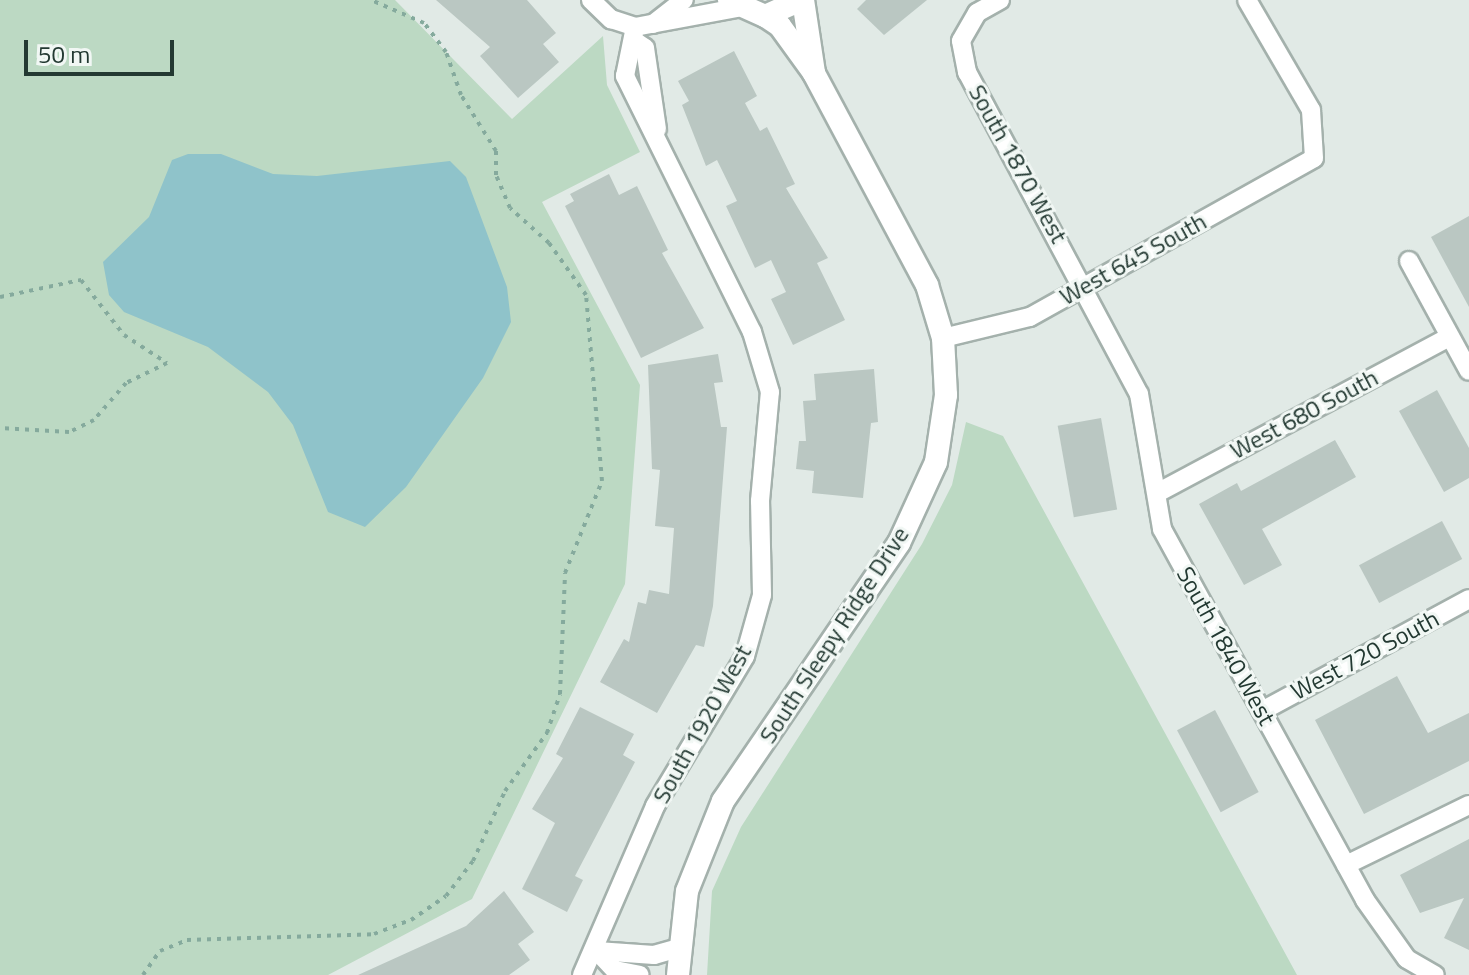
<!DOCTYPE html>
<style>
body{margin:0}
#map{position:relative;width:1469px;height:975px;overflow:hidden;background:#e1eae6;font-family:"Titillium Web",sans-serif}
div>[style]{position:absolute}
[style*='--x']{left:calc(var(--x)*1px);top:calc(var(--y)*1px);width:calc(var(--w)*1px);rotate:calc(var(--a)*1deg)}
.green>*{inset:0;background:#bcd9c3}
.water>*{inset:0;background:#8fc3ca}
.building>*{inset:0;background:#bac7c2;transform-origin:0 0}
.path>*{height:4px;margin-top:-2px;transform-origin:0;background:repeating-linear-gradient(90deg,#85aa9d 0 4px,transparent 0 10px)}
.roads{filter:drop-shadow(2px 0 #a4b1ac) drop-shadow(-2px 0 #a4b1ac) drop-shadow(0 2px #a4b1ac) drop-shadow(0 -2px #a4b1ac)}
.minor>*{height:18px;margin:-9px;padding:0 9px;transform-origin:9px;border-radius:9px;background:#fff}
.tertiary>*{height:22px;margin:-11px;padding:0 11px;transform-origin:11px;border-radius:11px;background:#fff}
span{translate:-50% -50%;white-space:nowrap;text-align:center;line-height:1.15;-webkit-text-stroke:6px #f1f7f4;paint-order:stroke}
.street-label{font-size:24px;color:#233932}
.scale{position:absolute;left:24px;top:40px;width:150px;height:36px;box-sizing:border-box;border:4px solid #233932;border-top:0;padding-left:10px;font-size:24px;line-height:28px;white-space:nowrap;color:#233932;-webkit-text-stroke:6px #f1f7f4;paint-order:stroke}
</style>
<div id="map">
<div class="green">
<i style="clip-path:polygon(0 0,395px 0,512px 119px,603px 36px,607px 85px,640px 152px,542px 202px,640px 385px,625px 584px,472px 899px,328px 975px,0 975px)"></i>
<i style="clip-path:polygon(966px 422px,1003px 436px,1297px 975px,707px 975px,712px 891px,741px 827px,922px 544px,952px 485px)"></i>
</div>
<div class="water">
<i style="clip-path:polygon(188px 154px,221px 154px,273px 174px,317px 176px,450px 161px,466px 177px,507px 287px,511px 322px,483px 378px,406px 487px,365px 527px,328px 512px,293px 425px,268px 392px,208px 347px,124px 312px,109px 295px,103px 262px,149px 217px,172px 160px)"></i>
</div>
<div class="building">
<i style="clip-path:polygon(436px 0,527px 0,556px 33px,543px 44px,559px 62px,518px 98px,480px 56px,490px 47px)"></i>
<i style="clip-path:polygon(866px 0,927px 0,884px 35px,857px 9px)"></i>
<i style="clip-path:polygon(734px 51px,757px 96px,745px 103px,760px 131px,767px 127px,795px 184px,786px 188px,828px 258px,817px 263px,845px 320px,793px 345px,771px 299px,786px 292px,771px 260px,755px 268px,726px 206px,737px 201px,717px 160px,706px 166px,682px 105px,689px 101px,678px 81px)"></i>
<i style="clip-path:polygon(609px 174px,619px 195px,637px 186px,668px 250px,662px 253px,704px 328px,641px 358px,565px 206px,574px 201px,570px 194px)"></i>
<i style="clip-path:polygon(1469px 216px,1469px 307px,1431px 237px)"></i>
<i style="clip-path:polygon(718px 354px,723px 382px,714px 383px,721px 427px,727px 427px,713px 606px,704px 647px,696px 645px,657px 713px,600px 682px,624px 639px,629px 642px,638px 602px,646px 604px,649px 590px,669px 594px,674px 528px,655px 526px,660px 470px,652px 469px,648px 365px)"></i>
<i style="clip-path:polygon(874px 369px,878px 422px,871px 423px,863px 498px,812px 493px,814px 471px,796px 469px,799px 441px,806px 441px,803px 401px,816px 400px,814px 374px)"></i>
<i style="clip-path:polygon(1437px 390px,1469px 448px,1469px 478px,1444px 492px,1399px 411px)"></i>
<i style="left:1101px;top:418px;width:93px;height:44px;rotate:80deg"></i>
<i style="clip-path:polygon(1335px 440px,1356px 477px,1262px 529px,1282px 565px,1244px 585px,1199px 504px,1237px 483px,1241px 491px)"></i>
<i style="left:1442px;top:521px;width:43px;height:94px;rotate:62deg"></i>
<i style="clip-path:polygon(1397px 676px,1428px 733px,1469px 713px,1469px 761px,1364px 814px,1315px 720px)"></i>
<i style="clip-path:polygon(580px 707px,634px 734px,623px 755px,635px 762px,575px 876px,583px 880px,567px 912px,522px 889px,555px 823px,532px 809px,563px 758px,556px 754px)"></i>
<i style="left:1215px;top:710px;width:93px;height:43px;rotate:62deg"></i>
<i style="clip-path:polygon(1469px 839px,1469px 950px,1444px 938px,1464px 898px,1420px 913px,1400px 875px)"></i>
<i style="clip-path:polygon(504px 891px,534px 932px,518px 944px,530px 960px,509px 975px,358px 975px,466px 926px)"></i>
</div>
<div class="path">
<i style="--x:0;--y:297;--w:83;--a:-11.9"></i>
<i style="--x:81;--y:280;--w:70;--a:52"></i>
<i style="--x:124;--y:335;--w:51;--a:33.1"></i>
<i style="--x:167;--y:363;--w:46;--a:154"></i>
<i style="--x:126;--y:383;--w:49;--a:130.9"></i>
<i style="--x:94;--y:420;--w:28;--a:154"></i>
<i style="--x:69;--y:432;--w:69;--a:-176.7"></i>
<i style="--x:143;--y:975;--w:29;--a:-55"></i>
<i style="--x:160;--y:951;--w:29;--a:-22"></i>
<i style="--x:187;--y:940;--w:187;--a:-1.8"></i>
<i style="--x:374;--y:934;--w:40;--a:-21"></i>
<i style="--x:411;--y:920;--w:42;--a:-34.4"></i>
<i style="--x:446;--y:896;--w:44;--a:-52.4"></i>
<i style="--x:473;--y:861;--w:77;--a:-65.4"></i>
<i style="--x:505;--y:791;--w:72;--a:-54.1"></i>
<i style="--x:547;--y:733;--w:41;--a:-71.6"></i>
<i style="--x:560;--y:694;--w:121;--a:-87.6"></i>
<i style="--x:565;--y:573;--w:99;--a:-68.1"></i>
<i style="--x:602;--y:481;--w:187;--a:-94.9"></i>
<i style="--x:586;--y:295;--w:64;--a:-125.4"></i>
<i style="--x:549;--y:243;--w:52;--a:-138.1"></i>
<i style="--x:510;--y:208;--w:36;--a:-113"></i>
<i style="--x:496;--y:175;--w:24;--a:-90"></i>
<i style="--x:496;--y:151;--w:66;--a:-122"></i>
<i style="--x:461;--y:95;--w:46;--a:-109.2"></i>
<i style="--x:446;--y:52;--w:36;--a:-127"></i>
<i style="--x:424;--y:23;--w:58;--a:-156.5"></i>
</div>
<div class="roads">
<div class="minor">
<i style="--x:591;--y:0;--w:28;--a:44"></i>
<i style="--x:611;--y:19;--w:25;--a:18"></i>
<i style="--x:635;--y:27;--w:104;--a:-10.6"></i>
<i style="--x:1000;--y:0;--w:26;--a:151"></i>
<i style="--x:977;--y:13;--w:32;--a:120"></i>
<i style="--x:961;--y:41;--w:32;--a:79"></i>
<i style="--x:967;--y:72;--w:365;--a:61.9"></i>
<i style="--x:1139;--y:394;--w:137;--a:80.3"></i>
<i style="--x:1162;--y:529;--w:423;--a:61.3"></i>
<i style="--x:1365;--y:900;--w:72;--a:54.6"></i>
<i style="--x:1407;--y:959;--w:32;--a:30"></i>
<i style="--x:653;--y:24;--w:39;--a:-38"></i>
<i style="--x:635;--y:41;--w:12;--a:35"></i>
<i style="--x:645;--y:48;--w:82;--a:81.6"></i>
<i style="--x:1409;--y:261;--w:125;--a:61.4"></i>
<i style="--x:943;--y:338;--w:89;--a:-13.6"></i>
<i style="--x:1030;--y:317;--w:325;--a:-29.2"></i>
<i style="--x:1314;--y:158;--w:48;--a:-93.6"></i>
<i style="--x:1311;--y:110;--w:127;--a:-120.2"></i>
<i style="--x:1159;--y:492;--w:329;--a:-28.1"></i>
<i style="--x:1262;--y:711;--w:235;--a:-28.4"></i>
<i style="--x:1346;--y:865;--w:137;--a:-26"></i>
<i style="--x:597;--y:951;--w:57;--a:4"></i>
<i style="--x:654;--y:955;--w:26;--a:-16"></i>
<i style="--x:597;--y:951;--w:26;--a:47"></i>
<i style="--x:615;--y:970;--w:25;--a:11"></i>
<i style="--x:582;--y:975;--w:184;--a:-66.6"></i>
<i style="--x:655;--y:806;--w:175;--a:-59"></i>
<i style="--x:745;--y:656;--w:63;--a:-74.4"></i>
<i style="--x:762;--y:595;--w:94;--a:-91.2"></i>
<i style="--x:760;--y:501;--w:109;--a:-84.8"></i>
<i style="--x:770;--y:392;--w:63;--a:-106.7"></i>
<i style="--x:752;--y:332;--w:286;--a:-116.4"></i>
<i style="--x:625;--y:76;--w:50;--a:-78.5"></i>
</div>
<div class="tertiary">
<i style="--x:729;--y:0;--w:39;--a:24"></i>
<i style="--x:765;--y:16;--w:39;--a:-24"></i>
<i style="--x:803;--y:0;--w:74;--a:81.4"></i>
<i style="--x:678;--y:975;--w:84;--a:-83.9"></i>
<i style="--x:687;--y:891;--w:97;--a:-68.2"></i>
<i style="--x:723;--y:801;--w:312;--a:-55.7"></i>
<i style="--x:899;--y:543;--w:89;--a:-65.4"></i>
<i style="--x:936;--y:462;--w:68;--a:-81.5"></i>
<i style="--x:946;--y:395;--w:57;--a:-93"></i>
<i style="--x:943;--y:338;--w:55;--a:-106.8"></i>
<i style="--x:927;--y:285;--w:240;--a:-118.1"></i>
<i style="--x:814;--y:73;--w:58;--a:-125.9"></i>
<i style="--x:780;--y:26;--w:18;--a:-146"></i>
</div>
</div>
<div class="street-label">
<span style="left:1018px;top:164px;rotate:61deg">South 1870 West</span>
<span style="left:1133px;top:259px;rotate:-29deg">West 645 South</span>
<span style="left:1304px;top:414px;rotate:-28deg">West 680 South</span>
<span style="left:834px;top:635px;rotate:-57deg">South Sleepy Ridge Drive</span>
<span style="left:1226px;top:646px;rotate:61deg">South 1840 West</span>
<span style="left:1365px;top:655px;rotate:-28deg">West 720 South</span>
<span style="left:702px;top:724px;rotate:-61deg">South 1920 West</span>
</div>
<div class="scale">50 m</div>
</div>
